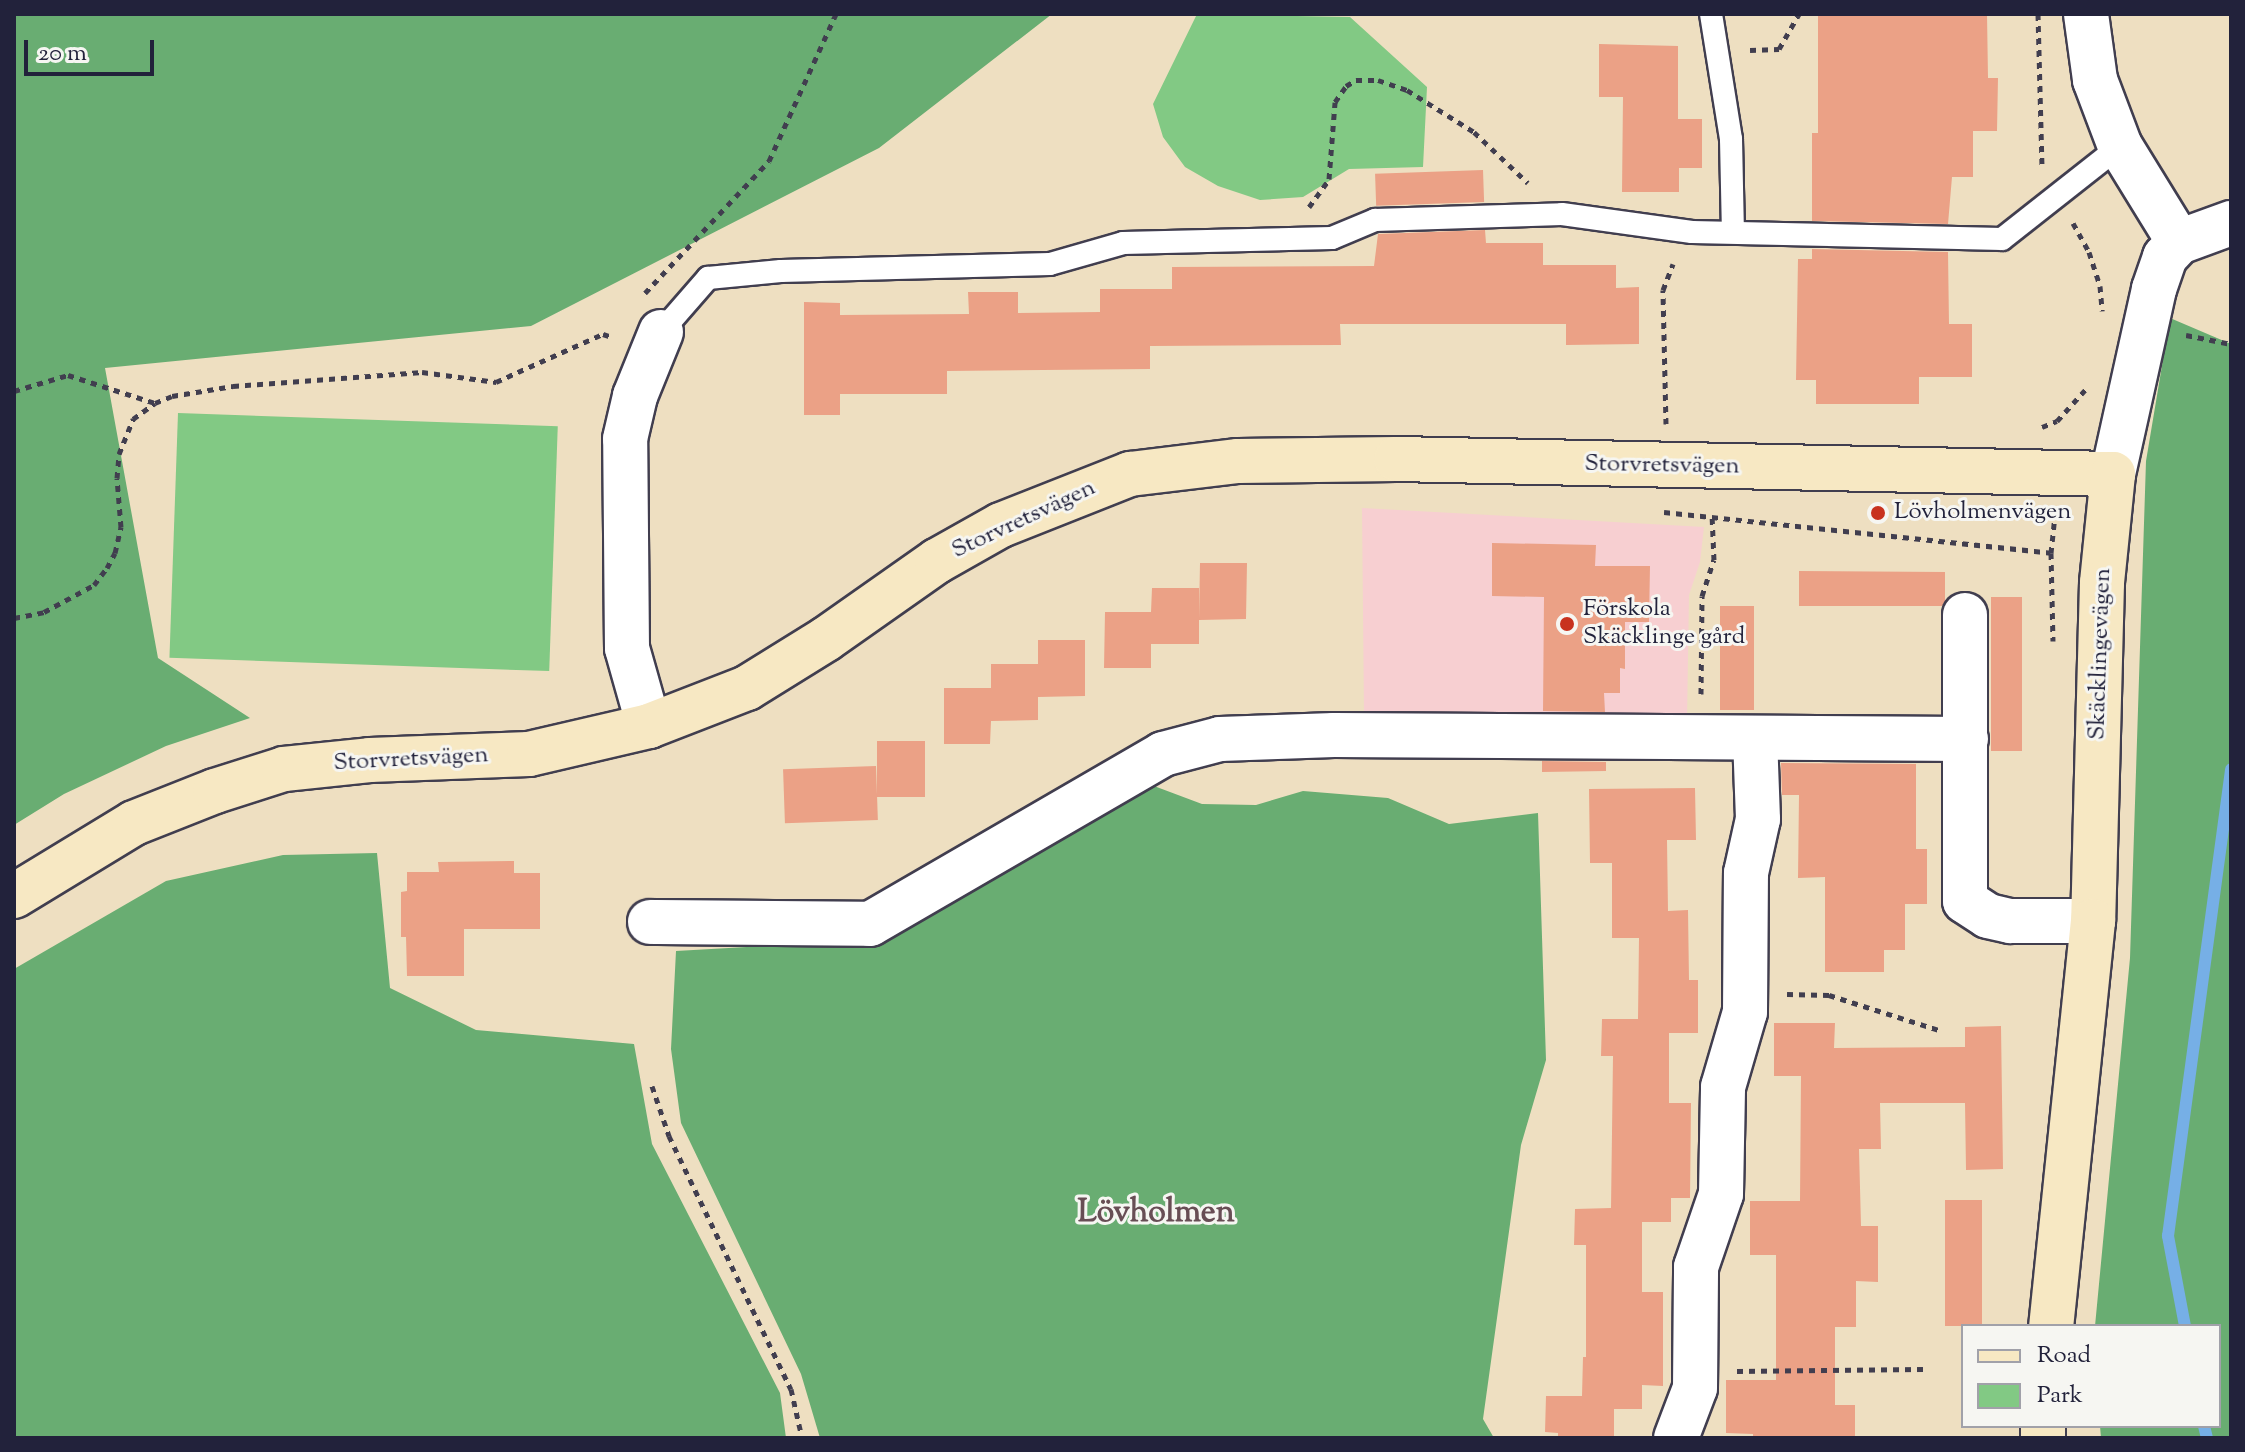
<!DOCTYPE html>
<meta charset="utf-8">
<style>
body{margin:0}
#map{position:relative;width:2245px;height:1452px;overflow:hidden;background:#eedfc1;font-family:"Sorts Mill Goudy",serif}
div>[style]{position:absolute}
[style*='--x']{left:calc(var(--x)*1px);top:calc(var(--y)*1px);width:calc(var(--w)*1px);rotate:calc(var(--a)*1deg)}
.built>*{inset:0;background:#f7cfd1}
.green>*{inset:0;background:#82c984;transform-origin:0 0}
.forest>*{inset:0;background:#69ad72}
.stream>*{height:12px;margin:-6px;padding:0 6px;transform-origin:6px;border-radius:6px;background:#76afe6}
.building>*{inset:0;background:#eba186;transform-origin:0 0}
.path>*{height:5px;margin-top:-2.5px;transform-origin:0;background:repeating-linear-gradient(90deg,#413e4f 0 6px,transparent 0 12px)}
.roads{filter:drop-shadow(2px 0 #413e4f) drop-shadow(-2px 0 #413e4f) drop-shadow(0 2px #413e4f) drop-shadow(0 -2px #413e4f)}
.lane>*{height:22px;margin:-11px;padding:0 11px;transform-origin:11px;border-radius:11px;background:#fff}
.street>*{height:44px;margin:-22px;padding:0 22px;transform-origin:22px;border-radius:22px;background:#fff}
.secondary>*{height:44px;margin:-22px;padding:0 22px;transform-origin:22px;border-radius:22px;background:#f7e8c3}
.dots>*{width:22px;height:22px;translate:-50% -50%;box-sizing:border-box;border:4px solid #f6f6f2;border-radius:50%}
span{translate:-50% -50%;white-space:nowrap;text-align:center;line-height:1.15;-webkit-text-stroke:6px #f6f6f2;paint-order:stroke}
.street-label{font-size:24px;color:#22223b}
.poi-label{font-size:24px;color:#22223b}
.left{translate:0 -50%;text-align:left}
.district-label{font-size:32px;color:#684e55;font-weight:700}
.frame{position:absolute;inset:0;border:16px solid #22223b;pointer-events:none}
.legend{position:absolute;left:1961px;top:1324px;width:260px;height:104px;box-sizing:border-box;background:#f6f6f2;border:2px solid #a1a1a9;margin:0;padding:10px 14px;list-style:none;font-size:24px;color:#22223b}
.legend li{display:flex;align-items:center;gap:16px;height:40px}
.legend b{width:40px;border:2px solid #a1a1a9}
.scale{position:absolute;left:24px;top:40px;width:130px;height:36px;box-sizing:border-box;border:4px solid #22223b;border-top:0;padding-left:10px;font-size:24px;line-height:28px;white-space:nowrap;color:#22223b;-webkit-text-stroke:6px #f6f6f2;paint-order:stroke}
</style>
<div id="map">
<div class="built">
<i style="clip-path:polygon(1362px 508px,1704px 527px,1700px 562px,1689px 595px,1687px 720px,1364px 717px)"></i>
</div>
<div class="green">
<i style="clip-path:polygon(1197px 14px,1350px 17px,1427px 87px,1423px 167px,1349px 169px,1303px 197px,1260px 200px,1218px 186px,1185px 167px,1163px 137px,1153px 104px)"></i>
<i style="left:178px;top:413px;width:380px;height:245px;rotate:2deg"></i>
</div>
<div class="forest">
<i style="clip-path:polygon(14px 14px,1052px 14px,879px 148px,531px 326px,105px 368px,158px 658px,250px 718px,166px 746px,64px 794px,14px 825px)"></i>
<i style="clip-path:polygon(2170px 318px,2231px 344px,2231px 1438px,2101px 1438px,2100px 1426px,2219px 1426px,2219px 1326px,2095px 1326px,2130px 958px,2146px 461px)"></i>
<i style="clip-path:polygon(1138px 780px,1202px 804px,1256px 805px,1303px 791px,1388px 798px,1449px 824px,1538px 813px,1546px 1060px,1521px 1145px,1483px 1419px,1494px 1438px,820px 1438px,801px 1374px,681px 1123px,671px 1049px,676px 951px,889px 939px)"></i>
<i style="clip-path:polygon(377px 853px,390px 988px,476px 1030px,634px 1044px,652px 1144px,780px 1393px,786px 1438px,14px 1438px,14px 969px,166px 881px,283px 855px)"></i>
</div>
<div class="stream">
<i style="--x:2185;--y:1326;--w:92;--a:-100.7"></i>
<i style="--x:2168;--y:1236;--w:471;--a:-82.3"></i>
<i style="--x:2204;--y:1426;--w:12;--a:76"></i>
</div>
<div class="building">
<i style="clip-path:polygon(1818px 14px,1987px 14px,1988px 78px,1998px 78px,1997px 131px,1973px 131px,1973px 177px,1952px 177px,1948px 224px,1812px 221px,1812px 133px,1818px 133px)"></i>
<i style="clip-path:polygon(1599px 44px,1678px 46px,1678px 119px,1702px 119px,1702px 168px,1679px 168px,1679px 192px,1622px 192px,1623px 97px,1599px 97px)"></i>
<i style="left:1483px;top:170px;width:32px;height:108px;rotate:88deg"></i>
<i style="clip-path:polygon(1485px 230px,1486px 243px,1543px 243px,1543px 265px,1616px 265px,1616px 288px,1639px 287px,1639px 344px,1566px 345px,1566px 324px,1340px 324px,1341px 345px,1150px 346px,1150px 369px,947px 371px,947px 394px,840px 394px,840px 415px,804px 415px,804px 302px,840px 303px,840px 315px,969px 314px,968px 292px,1018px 292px,1018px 313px,1100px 312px,1100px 289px,1172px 289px,1172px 267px,1374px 266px,1378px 234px)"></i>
<i style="clip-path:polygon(1812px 249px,1948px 252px,1949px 324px,1972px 324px,1972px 377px,1919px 377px,1919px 404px,1816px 404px,1816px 380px,1796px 380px,1798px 259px,1812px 259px)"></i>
<i style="clip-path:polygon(1492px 543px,1596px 545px,1595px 566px,1650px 566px,1649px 622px,1625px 622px,1625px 669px,1620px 668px,1620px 693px,1604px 693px,1605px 712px,1543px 711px,1544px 597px,1492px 596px)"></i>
<i style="clip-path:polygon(1200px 563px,1247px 563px,1246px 619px,1199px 620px,1199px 644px,1151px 644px,1151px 668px,1104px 668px,1105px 612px,1151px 612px,1152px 588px,1199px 588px,1199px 619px)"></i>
<i style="clip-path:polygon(1799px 571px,1945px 572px,1945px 601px,1942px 606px,1799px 606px)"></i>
<i style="left:1991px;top:597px;width:31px;height:154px"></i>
<i style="left:1754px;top:606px;width:104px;height:34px;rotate:90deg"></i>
<i style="clip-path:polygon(1038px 640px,1085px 640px,1085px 696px,1038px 697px,1038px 720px,991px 721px,990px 744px,944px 744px,944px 688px,991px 688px,991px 664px,1038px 664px)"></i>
<i style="left:877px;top:741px;width:48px;height:56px"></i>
<i style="clip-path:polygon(1542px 761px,1606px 762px,1606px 771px,1542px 772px)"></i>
<i style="clip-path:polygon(1781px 763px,1916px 764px,1916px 849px,1927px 849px,1927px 904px,1905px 904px,1905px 950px,1884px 950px,1884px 972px,1825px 972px,1825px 877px,1798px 878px,1799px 795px,1782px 795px)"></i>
<i style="left:876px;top:766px;width:54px;height:93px;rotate:88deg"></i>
<i style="clip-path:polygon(1695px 788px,1696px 840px,1667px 840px,1668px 911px,1688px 910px,1689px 980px,1698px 980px,1698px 1033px,1669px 1033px,1669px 1103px,1691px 1103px,1690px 1198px,1671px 1198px,1671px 1222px,1642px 1222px,1642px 1292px,1663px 1292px,1663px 1386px,1642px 1385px,1642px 1409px,1614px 1409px,1614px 1438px,1558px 1438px,1558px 1433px,1545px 1432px,1546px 1396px,1582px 1396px,1583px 1357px,1586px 1357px,1586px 1245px,1574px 1245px,1575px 1209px,1611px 1208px,1613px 1056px,1601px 1056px,1602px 1019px,1638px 1019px,1639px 938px,1612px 938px,1612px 863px,1590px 863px,1589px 789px)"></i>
<i style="clip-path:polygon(514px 861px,514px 873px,540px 873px,540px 929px,464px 929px,464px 976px,407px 976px,406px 937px,401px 937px,401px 892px,407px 891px,407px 872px,439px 872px,438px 862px)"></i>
<i style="clip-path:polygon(1774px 1023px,1835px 1023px,1834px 1048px,1965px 1047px,1965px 1027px,2001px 1026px,2003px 1169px,1966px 1170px,1965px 1103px,1880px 1103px,1881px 1149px,1859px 1149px,1861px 1226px,1878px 1226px,1878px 1282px,1856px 1281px,1856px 1327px,1835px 1327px,1835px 1405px,1855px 1405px,1855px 1438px,1753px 1438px,1753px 1434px,1726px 1433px,1726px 1380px,1776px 1380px,1776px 1255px,1750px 1255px,1750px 1201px,1800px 1201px,1801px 1076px,1774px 1076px)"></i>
<i style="left:1982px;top:1200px;width:126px;height:37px;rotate:90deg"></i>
</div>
<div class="path">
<i style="--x:2038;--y:14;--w:151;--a:88.5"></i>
<i style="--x:1750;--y:50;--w:29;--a:-2"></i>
<i style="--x:1779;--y:49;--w:40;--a:-60.3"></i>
<i style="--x:1309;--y:207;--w:34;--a:-54"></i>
<i style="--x:1329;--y:179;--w:77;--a:-85.5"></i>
<i style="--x:1335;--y:102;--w:19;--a:-55"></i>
<i style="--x:1346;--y:86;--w:12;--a:-31"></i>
<i style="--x:1356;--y:80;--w:22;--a:0"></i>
<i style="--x:1378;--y:80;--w:31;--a:19"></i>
<i style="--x:1407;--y:90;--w:79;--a:32.1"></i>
<i style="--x:1474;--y:132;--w:74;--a:43.4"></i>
<i style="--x:2073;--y:223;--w:33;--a:61"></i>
<i style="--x:2089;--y:252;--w:36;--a:72"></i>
<i style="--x:2100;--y:286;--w:25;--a:85"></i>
<i style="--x:645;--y:293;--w:181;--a:-46.8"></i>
<i style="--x:769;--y:161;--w:162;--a:-65.5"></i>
<i style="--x:2186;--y:335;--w:46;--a:11.3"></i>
<i style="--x:14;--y:391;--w:56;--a:-16.5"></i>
<i style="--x:68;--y:375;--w:91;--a:17.8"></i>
<i style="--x:155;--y:403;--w:18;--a:-22"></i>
<i style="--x:172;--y:396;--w:62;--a:-9.3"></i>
<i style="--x:233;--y:386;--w:190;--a:-4.2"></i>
<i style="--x:422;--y:372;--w:75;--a:7.7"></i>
<i style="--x:496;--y:382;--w:117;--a:-24.2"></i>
<i style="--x:603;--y:334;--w:9;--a:18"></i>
<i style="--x:1666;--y:424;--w:134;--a:-91.3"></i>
<i style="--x:1663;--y:290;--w:28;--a:-69"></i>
<i style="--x:2042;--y:427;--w:16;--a:-22"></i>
<i style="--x:2057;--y:421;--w:42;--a:-47.9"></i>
<i style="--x:1664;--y:512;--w:389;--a:6"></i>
<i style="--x:2051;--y:553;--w:88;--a:88.7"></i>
<i style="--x:2051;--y:553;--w:36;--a:-84"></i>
<i style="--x:14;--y:618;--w:31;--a:-11"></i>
<i style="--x:44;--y:612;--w:57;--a:-28.4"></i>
<i style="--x:94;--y:585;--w:21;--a:-53"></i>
<i style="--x:107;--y:568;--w:17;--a:-62"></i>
<i style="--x:115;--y:553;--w:27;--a:-77"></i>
<i style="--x:121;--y:527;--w:49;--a:-94.7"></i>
<i style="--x:117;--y:478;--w:24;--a:-85"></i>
<i style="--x:119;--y:454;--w:38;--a:-68"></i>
<i style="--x:133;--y:419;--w:27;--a:-36"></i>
<i style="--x:1701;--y:694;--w:98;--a:-89.4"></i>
<i style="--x:1702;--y:596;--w:38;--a:-72"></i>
<i style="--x:1714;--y:560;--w:46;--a:-92.5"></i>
<i style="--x:1787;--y:994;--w:42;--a:1.4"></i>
<i style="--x:1829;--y:995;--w:115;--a:17.7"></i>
<i style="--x:652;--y:1086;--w:53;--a:71.2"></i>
<i style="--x:669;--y:1136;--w:281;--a:64.3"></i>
<i style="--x:791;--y:1389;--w:50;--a:77.3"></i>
<i style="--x:1737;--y:1371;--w:186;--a:-0.6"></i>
</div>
<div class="roads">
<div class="lane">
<i style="--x:1711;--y:14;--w:127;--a:80.9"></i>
<i style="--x:1731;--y:139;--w:93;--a:88.8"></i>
<i style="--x:661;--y:332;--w:72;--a:-49"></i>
<i style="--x:708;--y:278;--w:73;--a:-5.5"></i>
<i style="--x:781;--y:271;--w:269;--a:-1.5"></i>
<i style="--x:1050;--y:264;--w:76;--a:-16"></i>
<i style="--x:1123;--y:243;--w:209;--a:-1.4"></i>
<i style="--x:1332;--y:238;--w:47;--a:-22.7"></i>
<i style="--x:1375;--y:220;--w:187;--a:-1.8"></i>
<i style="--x:1562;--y:214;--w:131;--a:7.9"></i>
<i style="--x:1692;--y:232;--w:310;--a:1.3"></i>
<i style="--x:2002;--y:239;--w:150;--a:-38.2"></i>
</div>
<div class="street">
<i style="--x:2086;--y:14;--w:67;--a:82.2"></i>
<i style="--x:2095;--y:80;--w:71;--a:69.3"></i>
<i style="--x:2120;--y:146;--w:113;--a:58.4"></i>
<i style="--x:2113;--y:474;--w:189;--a:-77.5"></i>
<i style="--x:2154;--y:289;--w:34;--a:-71"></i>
<i style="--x:2165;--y:257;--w:21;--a:-47"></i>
<i style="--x:2179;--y:242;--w:55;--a:-20.1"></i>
<i style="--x:1965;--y:615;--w:286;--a:90"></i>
<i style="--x:1965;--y:901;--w:27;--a:33"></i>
<i style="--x:1988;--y:916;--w:23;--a:13"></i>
<i style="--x:2010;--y:921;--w:83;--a:0"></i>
<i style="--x:649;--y:726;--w:81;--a:-105.8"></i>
<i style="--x:627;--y:648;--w:209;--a:-90.5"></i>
<i style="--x:625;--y:439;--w:44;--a:-76.9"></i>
<i style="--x:635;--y:396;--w:69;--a:-67.9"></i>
<i style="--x:650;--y:922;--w:220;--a:0.5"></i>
<i style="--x:870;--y:924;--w:339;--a:-30.1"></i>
<i style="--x:1163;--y:754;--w:59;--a:-14.7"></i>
<i style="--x:1220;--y:739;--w:114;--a:-2"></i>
<i style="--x:1334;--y:735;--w:632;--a:0.36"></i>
<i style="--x:1676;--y:1438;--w:53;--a:-69.2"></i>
<i style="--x:1695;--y:1388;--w:121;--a:-89.5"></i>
<i style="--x:1696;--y:1267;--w:77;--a:-71.1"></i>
<i style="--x:1721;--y:1194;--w:107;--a:-88.9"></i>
<i style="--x:1723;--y:1087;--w:78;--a:-73.7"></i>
<i style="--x:1745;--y:1012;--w:139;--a:-89.6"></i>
<i style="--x:1746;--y:873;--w:55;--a:-77.5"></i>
<i style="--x:1758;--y:819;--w:81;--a:-92.1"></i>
</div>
<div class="secondary">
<i style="--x:14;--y:896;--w:140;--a:-31.3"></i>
<i style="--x:134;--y:823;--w:87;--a:-21.6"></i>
<i style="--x:215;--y:791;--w:72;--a:-17.7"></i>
<i style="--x:284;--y:769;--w:86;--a:-6"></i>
<i style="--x:370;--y:760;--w:159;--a:-2.2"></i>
<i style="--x:529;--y:754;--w:123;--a:-13.1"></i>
<i style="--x:649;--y:726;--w:105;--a:-21.2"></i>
<i style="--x:747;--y:688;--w:93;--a:-31.8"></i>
<i style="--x:826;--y:639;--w:136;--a:-35.1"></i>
<i style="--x:937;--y:561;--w:73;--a:-29.4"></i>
<i style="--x:1001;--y:525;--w:139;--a:-21.6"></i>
<i style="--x:1130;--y:474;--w:109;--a:-6.9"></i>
<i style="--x:1238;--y:461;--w:158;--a:-0.7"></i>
<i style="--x:1396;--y:459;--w:717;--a:1.2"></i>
<i style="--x:2113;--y:474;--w:110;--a:95.8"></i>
<i style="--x:2102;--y:583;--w:338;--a:91.5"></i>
<i style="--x:2093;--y:921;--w:407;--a:95.9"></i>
<i style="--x:2043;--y:1438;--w:12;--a:-90"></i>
</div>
</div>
<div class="dots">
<i style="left:1878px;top:513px;background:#c8321e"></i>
<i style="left:1567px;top:624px;background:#c8321e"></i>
</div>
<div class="street-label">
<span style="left:1662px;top:466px;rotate:1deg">Storvretsvägen</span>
<span style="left:1024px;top:520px;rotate:-25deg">Storvretsvägen</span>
<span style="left:2101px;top:654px;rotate:-88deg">Skäcklingevägen</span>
<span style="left:411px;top:760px;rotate:-3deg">Storvretsvägen</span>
</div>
<div class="poi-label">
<span class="left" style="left:1894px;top:513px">Lövholmenvägen</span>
<span class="left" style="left:1583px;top:624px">Förskola<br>Skäcklinge gård</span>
</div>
<div class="district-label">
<span style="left:1156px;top:1213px">Lövholmen</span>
</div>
<div class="frame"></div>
<ul class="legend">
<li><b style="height:10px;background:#f7e8c3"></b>Road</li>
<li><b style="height:22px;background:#82c984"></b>Park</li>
</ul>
<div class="scale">20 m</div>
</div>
